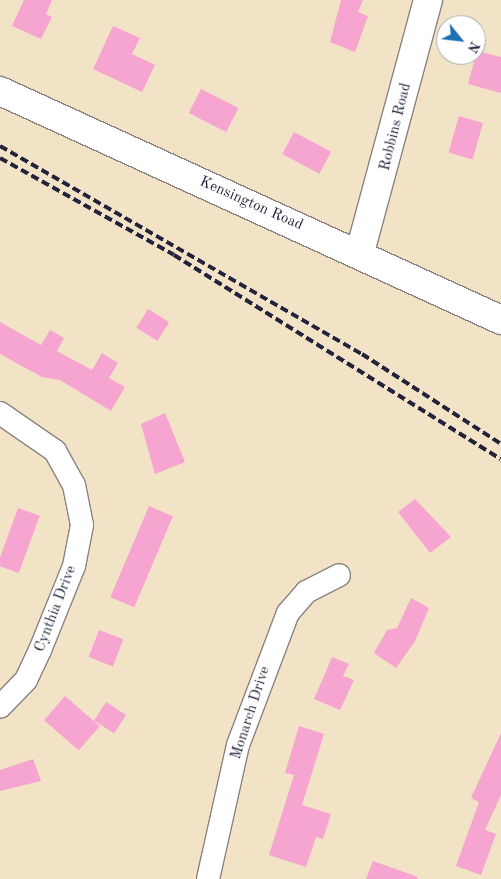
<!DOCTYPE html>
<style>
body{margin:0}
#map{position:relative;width:501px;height:879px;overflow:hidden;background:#f2e3c7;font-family:"Old Standard TT",serif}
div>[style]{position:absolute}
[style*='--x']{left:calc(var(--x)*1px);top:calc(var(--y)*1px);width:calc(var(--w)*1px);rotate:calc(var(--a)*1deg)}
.building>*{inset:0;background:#f6a4d0;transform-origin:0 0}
.roads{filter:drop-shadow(1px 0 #8a8281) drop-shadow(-1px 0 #8a8281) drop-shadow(0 1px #8a8281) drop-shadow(0 -1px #8a8281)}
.minor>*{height:22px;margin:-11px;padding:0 11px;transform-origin:11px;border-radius:11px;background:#fff}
.tertiary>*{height:28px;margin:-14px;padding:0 14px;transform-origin:14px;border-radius:14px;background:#fff}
.rail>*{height:4px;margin-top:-2px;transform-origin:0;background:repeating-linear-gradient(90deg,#22223b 0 8px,transparent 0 12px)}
span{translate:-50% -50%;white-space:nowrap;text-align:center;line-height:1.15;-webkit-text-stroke:4.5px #fff;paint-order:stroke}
.street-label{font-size:15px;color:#22223b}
.north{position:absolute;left:436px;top:15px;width:50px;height:50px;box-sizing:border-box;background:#fff;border:1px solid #a7a7b1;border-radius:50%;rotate:119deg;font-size:14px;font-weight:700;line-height:20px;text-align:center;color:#22223b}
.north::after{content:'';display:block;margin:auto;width:18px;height:22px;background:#1f6fb2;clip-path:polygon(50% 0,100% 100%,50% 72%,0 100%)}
</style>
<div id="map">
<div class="building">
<i style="clip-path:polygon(24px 0,52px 0,46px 14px,52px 17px,41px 39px,12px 26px)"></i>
<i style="clip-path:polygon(341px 0,363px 0,358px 12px,368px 16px,355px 52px,330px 42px)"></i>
<i style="clip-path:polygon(113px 26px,140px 38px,132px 54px,155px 65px,142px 92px,93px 69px)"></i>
<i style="clip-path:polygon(477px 51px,501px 57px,501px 93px,468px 84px)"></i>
<i style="left:201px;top:89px;width:42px;height:27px;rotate:27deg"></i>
<i style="left:459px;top:116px;width:25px;height:38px;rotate:16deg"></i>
<i style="left:294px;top:132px;width:42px;height:25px;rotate:28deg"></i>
<i style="left:148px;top:309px;width:25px;height:22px;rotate:32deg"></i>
<i style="clip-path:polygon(0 322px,41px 345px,50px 330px,64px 338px,57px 351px,92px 370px,102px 353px,118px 363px,109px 378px,125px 387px,111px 411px,60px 380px,42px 377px,0 354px)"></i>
<i style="clip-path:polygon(165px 413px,185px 462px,155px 474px,141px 424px)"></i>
<i style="clip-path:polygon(415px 499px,451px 537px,430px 553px,398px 512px)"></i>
<i style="left:149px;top:506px;width:26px;height:99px;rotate:23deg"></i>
<i style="left:18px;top:508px;width:23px;height:61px;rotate:20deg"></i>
<i style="clip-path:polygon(411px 598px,429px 608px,415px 641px,396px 668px,374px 653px,387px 630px,397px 628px)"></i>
<i style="left:99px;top:630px;width:26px;height:29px;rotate:21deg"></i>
<i style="clip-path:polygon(332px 657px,349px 664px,343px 676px,354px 680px,340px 710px,314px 699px)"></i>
<i style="left:65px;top:696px;width:46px;height:32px;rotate:41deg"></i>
<i style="left:106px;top:702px;width:24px;height:22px;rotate:33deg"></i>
<i style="clip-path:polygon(299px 726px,324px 734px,302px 805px,331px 814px,323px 839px,316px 837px,306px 867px,269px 855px,294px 775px,285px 773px)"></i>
<i style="clip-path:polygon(501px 733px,501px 795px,485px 830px,496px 834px,481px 875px,456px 866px,479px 802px,471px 798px)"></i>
<i style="clip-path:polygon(33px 759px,41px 781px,0 791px,0 770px)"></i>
<i style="clip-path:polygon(373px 861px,418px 877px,417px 879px,366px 879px)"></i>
</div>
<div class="roads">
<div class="minor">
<i style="--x:0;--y:413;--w:67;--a:34.6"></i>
<i style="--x:55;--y:451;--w:39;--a:61"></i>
<i style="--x:74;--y:485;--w:41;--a:78.7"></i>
<i style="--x:82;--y:525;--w:42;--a:101"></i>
<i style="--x:74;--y:566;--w:91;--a:112"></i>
<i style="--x:40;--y:650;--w:33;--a:115"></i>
<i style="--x:26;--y:680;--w:37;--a:134"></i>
<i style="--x:208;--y:879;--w:137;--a:-77.4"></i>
<i style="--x:238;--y:745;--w:141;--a:-69.3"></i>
<i style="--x:288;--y:613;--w:28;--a:-49"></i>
<i style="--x:306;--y:592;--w:37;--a:-27"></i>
</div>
<div class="tertiary">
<i style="--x:0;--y:91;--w:551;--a:24.56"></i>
<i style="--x:360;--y:252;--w:261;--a:-74.9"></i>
</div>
</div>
<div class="rail">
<i style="--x:0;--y:146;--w:418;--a:29.9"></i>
<i style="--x:362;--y:354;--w:166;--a:32.9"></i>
<i style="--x:0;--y:158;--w:199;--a:29.1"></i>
<i style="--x:174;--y:255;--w:385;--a:32"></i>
</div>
<div class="street-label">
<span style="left:396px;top:127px;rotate:-76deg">Robbins Road</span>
<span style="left:251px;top:204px;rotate:24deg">Kensington Road</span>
<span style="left:56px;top:609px;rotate:-69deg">Cynthia Drive</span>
<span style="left:251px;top:713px;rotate:-72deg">Monarch Drive</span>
</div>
<div class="north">N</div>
</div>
